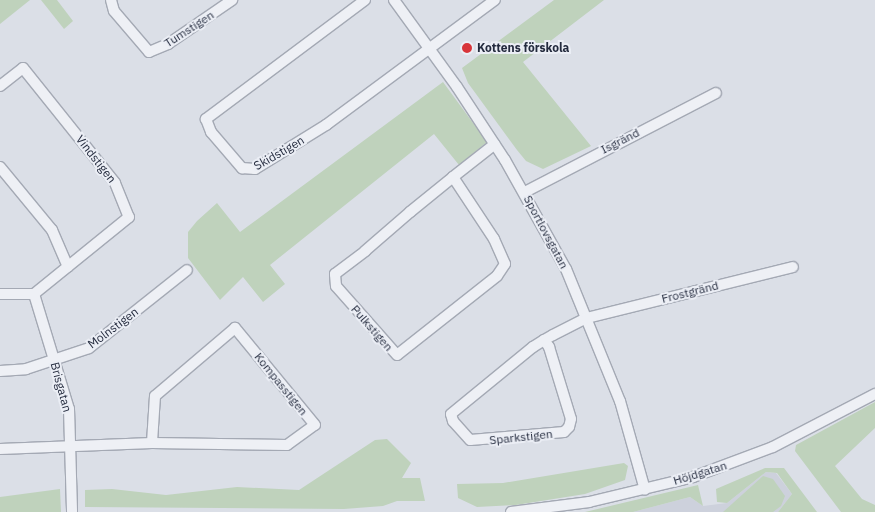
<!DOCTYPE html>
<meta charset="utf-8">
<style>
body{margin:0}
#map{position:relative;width:875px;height:512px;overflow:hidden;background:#dbdfe7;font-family:"IBM Plex Sans",sans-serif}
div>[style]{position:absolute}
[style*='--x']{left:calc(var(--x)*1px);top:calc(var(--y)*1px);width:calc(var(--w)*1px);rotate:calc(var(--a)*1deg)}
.built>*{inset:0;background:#cdd1dc}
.green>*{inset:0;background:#bfd2bc}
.roads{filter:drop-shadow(1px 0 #a4a9b4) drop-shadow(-1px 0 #a4a9b4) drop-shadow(0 1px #a4a9b4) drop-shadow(0 -1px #a4a9b4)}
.minor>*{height:10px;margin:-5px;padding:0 5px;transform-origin:5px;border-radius:5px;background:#eef0f5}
.dots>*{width:14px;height:14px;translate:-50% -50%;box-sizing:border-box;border:2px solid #ebeef5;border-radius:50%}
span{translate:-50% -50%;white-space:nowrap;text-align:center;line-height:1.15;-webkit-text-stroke:4px #ebeef5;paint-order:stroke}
.street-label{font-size:12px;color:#242b3e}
.poi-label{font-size:12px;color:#242b3e;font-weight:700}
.left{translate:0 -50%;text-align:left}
</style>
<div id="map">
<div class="built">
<i style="clip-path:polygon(766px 472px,776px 473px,792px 494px,778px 512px,633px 512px,690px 497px,703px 506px,727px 503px)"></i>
</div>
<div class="green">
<i style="clip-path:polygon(0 0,30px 0,0 24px)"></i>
<i style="clip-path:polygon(41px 0,57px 0,73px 21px,64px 29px)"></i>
<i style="clip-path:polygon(554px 0,604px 0,523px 62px,591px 146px,543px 169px,526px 161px,517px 150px,468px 83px,462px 68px)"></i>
<i style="clip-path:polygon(443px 82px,487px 142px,459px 165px,434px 134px,270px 265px,285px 284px,263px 302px,243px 277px,220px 300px,188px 258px,188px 232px,197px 221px,217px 203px,240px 232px)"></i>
<i style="clip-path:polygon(875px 402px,875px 428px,835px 466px,862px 499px,875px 505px,875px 512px,841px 512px,795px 451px,796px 445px)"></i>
<i style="clip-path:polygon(387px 439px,411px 463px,402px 478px,420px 478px,425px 501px,397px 501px,383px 506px,344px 509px,85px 507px,85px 490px,112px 489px,166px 495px,237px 487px,299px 490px,375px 440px)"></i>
<i style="clip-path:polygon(624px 463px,628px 466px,625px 480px,585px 494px,516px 505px,477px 507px,458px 498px,457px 484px,503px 483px)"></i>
<i style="clip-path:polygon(765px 468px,784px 468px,817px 512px,778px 512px,792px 494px,777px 473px,766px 472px,727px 503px,717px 502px,716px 489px)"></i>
<i style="clip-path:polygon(763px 476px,773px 479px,785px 496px,781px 506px,773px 512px,723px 512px)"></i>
<i style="clip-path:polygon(698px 485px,703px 506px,690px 497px,633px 512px,585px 512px)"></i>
<i style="clip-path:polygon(60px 489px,61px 512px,0 512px,0 497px)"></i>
</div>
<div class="roads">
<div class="minor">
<i style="--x:111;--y:0;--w:11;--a:75"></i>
<i style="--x:114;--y:11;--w:54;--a:49.5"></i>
<i style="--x:149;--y:52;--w:21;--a:-23"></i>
<i style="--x:168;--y:44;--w:78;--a:-34.5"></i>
<i style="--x:365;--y:0;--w:199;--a:143.2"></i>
<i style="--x:206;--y:119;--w:14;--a:69"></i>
<i style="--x:211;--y:132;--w:48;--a:49.3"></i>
<i style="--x:242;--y:168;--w:13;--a:4"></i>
<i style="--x:255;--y:169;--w:84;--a:-31.8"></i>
<i style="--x:326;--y:125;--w:210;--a:-36.5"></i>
<i style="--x:394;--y:0;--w:107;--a:54.1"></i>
<i style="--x:457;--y:87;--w:87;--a:56.7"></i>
<i style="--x:505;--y:160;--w:125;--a:60.8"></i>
<i style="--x:566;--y:269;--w:143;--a:67.8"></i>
<i style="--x:620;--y:401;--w:92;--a:74.3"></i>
<i style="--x:0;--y:86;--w:29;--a:-38"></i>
<i style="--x:23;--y:68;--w:147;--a:51.3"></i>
<i style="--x:115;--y:183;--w:37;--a:68"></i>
<i style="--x:129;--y:217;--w:122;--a:141"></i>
<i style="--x:0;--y:167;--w:82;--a:50.5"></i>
<i style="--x:52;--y:230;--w:40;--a:66.6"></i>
<i style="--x:453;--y:177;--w:74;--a:56.5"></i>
<i style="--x:494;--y:239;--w:27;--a:66"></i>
<i style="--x:505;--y:264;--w:14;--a:124"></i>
<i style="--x:497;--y:276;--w:127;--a:141.7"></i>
<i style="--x:397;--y:355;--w:92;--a:-131.5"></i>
<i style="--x:336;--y:286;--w:12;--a:-95"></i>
<i style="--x:335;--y:274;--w:38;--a:-37"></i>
<i style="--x:365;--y:251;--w:60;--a:-40.9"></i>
<i style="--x:410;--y:212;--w:55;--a:-39.1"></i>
<i style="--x:453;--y:177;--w:53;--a:-38.2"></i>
<i style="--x:525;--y:192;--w:215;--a:-27.4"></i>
<i style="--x:0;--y:294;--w:34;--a:0"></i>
<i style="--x:34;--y:294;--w:120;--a:73.1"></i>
<i style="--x:69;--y:409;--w:103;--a:88.3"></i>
<i style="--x:544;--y:340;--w:9;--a:54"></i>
<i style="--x:549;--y:347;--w:75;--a:73"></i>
<i style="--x:571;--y:419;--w:8;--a:104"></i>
<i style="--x:569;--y:427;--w:7;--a:135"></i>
<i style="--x:564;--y:432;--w:94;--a:175.1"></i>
<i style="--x:470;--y:440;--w:25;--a:-132"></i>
<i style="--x:453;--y:421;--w:7;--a:-106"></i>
<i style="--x:451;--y:414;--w:106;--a:-39.3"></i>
<i style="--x:533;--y:347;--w:13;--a:-32"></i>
<i style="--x:544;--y:340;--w:10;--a:-29"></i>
<i style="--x:553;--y:335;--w:38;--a:-27"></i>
<i style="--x:587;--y:318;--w:212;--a:-13.9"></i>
<i style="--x:0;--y:371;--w:26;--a:-4"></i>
<i style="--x:26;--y:369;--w:66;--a:-18.4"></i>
<i style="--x:89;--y:348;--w:125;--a:-38.5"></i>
<i style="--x:0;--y:449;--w:152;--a:-2.3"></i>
<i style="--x:152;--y:443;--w:135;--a:0.8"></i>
<i style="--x:287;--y:445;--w:34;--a:-36"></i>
<i style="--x:315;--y:425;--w:126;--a:-129.5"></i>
<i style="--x:235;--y:328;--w:105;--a:139.6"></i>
<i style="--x:155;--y:396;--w:47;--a:93.7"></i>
<i style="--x:511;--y:512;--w:79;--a:-7.3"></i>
<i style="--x:589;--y:502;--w:107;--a:-13.5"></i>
<i style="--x:693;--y:477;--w:85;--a:-20.6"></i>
<i style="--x:773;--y:447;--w:115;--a:-27.5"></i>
</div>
</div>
<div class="dots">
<i style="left:467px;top:48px;background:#d8353a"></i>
</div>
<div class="street-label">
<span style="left:189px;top:29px;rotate:-33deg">Tumstigen</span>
<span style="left:620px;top:141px;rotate:-27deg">Isgränd</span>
<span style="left:279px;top:153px;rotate:-30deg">Skidstigen</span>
<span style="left:96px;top:159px;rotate:52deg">Vindstigen</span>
<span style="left:546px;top:232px;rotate:62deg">Sportlovsgatan</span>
<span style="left:690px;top:292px;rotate:-14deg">Frostgränd</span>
<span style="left:113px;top:328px;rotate:-37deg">Molnstigen</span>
<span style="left:372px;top:328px;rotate:49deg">Pulkstigen</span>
<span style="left:281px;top:384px;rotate:51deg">Kompasstigen</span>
<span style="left:61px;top:387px;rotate:75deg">Brisgatan</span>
<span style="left:521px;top:437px;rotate:-6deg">Sparkstigen</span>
<span style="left:700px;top:473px;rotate:-17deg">Höjdgatan</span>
</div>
<div class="poi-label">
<span class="left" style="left:477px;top:48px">Kottens förskola</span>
</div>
</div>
